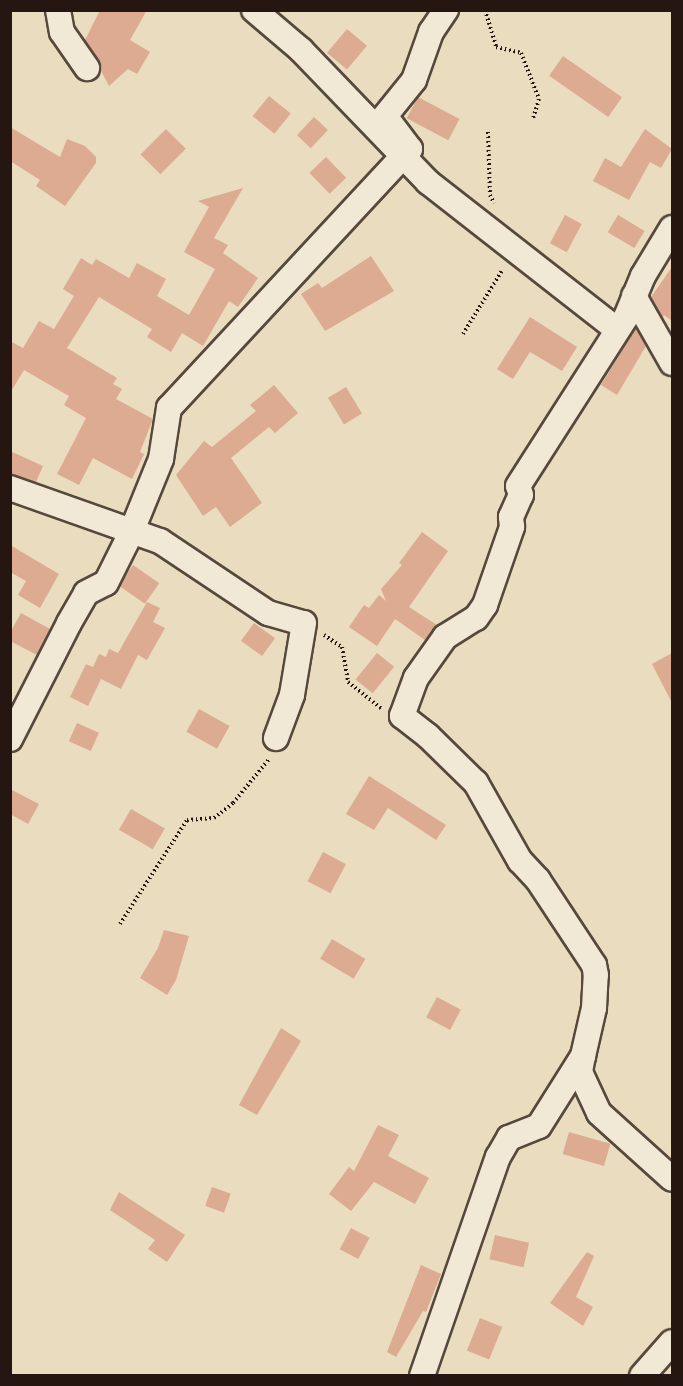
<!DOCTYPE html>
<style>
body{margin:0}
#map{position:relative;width:683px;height:1386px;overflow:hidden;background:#eadcbf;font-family:"Gentium Book Plus",serif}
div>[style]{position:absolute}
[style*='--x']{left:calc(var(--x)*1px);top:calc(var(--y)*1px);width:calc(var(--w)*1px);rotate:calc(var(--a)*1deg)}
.building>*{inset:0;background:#dcab92;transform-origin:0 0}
.path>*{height:4px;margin-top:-2px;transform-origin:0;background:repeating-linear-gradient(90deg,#251611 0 1.5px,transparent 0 4.5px)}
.roads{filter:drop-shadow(2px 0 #56483c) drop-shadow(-2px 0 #56483c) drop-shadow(0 2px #56483c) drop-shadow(0 -2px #56483c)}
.street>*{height:24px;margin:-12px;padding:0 12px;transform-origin:12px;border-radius:12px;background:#f1e8d5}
span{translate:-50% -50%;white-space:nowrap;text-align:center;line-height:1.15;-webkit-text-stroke:5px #f1e8d5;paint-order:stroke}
.frame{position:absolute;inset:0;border:12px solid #251611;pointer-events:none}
</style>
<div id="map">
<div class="building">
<i style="clip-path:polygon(100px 10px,147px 10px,130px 40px,150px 52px,137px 74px,128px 69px,109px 86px,85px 40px)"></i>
<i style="left:347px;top:29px;width:26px;height:31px;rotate:40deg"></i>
<i style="left:563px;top:56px;width:72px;height:24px;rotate:35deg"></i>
<i style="left:269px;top:96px;width:28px;height:26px;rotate:39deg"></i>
<i style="left:418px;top:97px;width:47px;height:24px;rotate:28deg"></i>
<i style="left:314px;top:117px;width:19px;height:25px;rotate:43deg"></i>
<i style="clip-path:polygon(10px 127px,60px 157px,67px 139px,85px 146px,96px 157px,96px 163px,65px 206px,36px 186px,40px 180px,10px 161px)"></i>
<i style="left:166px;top:129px;width:28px;height:36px;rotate:45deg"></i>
<i style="clip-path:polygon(645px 129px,672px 149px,661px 168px,650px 162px,629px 200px,593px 181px,605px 158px,621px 167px)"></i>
<i style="left:326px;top:157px;width:29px;height:23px;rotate:46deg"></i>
<i style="clip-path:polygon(243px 188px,214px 238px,228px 245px,223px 253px,258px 278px,238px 307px,229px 301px,203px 346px,182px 333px,171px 352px,147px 337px,152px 329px,99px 297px,67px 348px,117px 378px,113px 384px,122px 389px,116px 399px,153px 419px,140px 452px,144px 454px,132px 479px,93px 458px,79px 485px,57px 474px,86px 418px,64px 405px,69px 396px,24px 370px,10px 393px,10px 341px,23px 348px,39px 321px,54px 329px,74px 296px,63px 289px,81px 258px,92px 265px,96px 259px,129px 278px,137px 263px,166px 279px,157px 296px,189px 315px,215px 269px,184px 252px,209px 207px,198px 201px)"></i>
<i style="left:565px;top:215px;width:19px;height:32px;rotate:28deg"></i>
<i style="left:618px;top:215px;width:31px;height:20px;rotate:31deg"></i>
<i style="clip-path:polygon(371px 256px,394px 291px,325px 331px,301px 294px,318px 283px,322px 288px)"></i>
<i style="clip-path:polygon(672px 267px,672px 321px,664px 315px,663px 318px,651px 297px)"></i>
<i style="clip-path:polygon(530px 317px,577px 347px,562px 371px,530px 352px,513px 379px,497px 369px)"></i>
<i style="clip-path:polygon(636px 328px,646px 346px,617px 395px,601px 385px)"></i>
<i style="clip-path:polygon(274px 385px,298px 413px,275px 433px,269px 427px,231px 458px,262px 503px,230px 527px,216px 507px,203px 516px,176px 475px,204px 441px,212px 447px,256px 411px,250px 405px)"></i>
<i style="left:346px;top:387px;width:31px;height:21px;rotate:59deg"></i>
<i style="clip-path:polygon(10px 451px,43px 466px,36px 482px,10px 474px)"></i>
<i style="clip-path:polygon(422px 532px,448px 551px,409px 607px,437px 625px,425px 640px,395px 619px,377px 646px,349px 627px,364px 605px,369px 608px,379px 595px,386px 601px,381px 589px,402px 565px,399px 563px)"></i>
<i style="clip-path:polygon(10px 545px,59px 574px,40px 608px,18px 595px,26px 581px,10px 572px)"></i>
<i style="left:133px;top:565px;width:32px;height:25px;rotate:35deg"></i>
<i style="clip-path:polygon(147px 602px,160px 608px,153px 622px,165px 628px,147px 660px,138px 655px,121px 689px,101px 679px,88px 706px,70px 697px,86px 664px,93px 667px,99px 654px,106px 657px,109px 649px,118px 653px)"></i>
<i style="clip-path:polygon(21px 613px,50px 629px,37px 655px,10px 641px,10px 633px)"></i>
<i style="left:254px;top:623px;width:26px;height:22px;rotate:36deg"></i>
<i style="left:377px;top:653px;width:22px;height:34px;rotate:39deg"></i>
<i style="clip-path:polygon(672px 653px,672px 703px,652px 664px)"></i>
<i style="left:199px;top:709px;width:35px;height:26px;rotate:29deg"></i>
<i style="left:77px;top:723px;width:24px;height:20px;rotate:24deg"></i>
<i style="clip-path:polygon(369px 776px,446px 825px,436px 840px,388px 808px,374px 830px,346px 814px)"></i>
<i style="clip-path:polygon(10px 789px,39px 804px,28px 824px,10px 814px)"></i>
<i style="left:131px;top:809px;width:39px;height:24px;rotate:30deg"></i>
<i style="left:323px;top:852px;width:26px;height:33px;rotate:28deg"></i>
<i style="clip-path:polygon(164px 930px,189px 936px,176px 980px,167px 995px,140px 978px,158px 948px)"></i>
<i style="left:332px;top:939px;width:39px;height:23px;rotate:31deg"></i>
<i style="left:437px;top:997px;width:27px;height:23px;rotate:28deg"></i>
<i style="clip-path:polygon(281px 1028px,301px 1041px,257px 1115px,239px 1105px)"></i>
<i style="clip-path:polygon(378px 1125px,399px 1135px,388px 1156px,429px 1178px,415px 1204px,374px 1182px,351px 1211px,329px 1194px,349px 1167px,354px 1171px)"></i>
<i style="left:569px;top:1132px;width:43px;height:23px;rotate:16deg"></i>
<i style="left:212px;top:1187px;width:20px;height:20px;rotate:20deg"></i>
<i style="clip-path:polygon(119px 1192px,185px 1235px,167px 1262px,148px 1249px,155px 1240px,110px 1210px)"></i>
<i style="left:351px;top:1228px;width:21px;height:24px;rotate:28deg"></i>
<i style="left:495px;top:1235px;width:35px;height:25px;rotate:13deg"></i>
<i style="clip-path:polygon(587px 1252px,594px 1256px,576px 1297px,593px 1307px,583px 1326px,550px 1303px)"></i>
<i style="clip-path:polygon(421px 1265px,441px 1274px,426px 1312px,423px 1311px,396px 1357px,387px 1352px)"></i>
<i style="left:480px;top:1318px;width:24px;height:35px;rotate:22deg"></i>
</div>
<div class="path">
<i style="--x:485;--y:10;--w:39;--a:73"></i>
<i style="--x:496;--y:47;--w:26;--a:13"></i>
<i style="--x:521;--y:53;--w:49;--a:68.6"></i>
<i style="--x:539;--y:99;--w:21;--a:107"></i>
<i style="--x:488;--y:132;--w:63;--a:88.2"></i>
<i style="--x:490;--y:195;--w:9;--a:63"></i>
<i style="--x:463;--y:334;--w:76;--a:-58.4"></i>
<i style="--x:324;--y:635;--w:22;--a:34"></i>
<i style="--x:342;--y:647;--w:36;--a:80"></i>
<i style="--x:348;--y:682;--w:43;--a:38.5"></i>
<i style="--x:120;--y:924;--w:124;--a:-57.2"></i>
<i style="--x:187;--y:820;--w:27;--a:-4"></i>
<i style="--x:214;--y:818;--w:24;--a:-38"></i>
<i style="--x:233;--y:803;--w:58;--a:-50.6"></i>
</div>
<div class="roads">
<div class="street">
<i style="--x:58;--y:10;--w:22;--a:80"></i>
<i style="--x:62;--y:32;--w:44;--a:55.2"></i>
<i style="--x:254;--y:10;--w:62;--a:40.4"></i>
<i style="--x:301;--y:50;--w:183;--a:46.1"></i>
<i style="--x:428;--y:182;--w:239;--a:38"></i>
<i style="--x:634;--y:296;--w:77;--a:60.4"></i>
<i style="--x:10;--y:488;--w:159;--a:19.5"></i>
<i style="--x:160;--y:541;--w:130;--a:33.7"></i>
<i style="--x:268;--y:613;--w:37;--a:16"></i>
<i style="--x:304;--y:623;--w:73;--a:99.5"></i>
<i style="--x:292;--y:695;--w:46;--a:110.4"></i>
<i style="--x:10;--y:739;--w:130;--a:-63"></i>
<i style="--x:69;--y:623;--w:34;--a:-60"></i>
<i style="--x:86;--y:593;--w:22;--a:-27"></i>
<i style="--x:106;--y:583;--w:56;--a:-63.4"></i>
<i style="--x:131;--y:533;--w:80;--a:-67.9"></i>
<i style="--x:161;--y:459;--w:52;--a:-81.1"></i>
<i style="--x:169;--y:408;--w:354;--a:-47.1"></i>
<i style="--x:410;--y:149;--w:41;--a:-127.1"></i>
<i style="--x:385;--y:116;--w:46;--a:-51.1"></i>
<i style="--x:414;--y:80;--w:51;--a:-70.5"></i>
<i style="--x:431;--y:32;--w:27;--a:-56"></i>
<i style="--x:583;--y:1056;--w:16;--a:101"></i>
<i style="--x:580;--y:1072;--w:45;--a:65.1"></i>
<i style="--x:599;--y:1113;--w:98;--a:42.1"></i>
<i style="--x:422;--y:1376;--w:232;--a:-70.9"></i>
<i style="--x:498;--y:1157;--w:22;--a:-60"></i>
<i style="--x:509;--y:1138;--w:32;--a:-22"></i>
<i style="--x:539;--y:1126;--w:83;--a:-57.8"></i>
<i style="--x:583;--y:1056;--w:49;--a:-77.1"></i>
<i style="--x:594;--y:1008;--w:33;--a:-87"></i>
<i style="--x:596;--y:975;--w:10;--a:-101"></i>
<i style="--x:594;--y:965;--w:102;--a:-123.4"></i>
<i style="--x:538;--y:880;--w:26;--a:-133"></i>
<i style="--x:520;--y:861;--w:90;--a:-119.4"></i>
<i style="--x:476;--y:783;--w:67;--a:-135.6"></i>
<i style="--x:428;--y:736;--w:33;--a:-142"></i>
<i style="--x:402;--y:716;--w:40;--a:-69.8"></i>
<i style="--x:416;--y:678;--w:50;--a:-54.7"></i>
<i style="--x:445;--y:637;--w:36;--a:-32"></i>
<i style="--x:476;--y:618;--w:16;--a:-55"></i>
<i style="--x:485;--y:605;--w:83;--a:-70.9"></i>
<i style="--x:512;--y:527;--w:10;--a:-96"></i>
<i style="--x:511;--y:517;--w:24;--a:-66"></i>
<i style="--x:521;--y:495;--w:9;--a:-108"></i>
<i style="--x:518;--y:486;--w:201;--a:-57.4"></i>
<i style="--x:626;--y:317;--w:44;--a:-67.5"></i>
<i style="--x:643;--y:276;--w:56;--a:-58.9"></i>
<i style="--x:642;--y:1376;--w:45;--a:-48.6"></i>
</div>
</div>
<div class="frame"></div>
</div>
